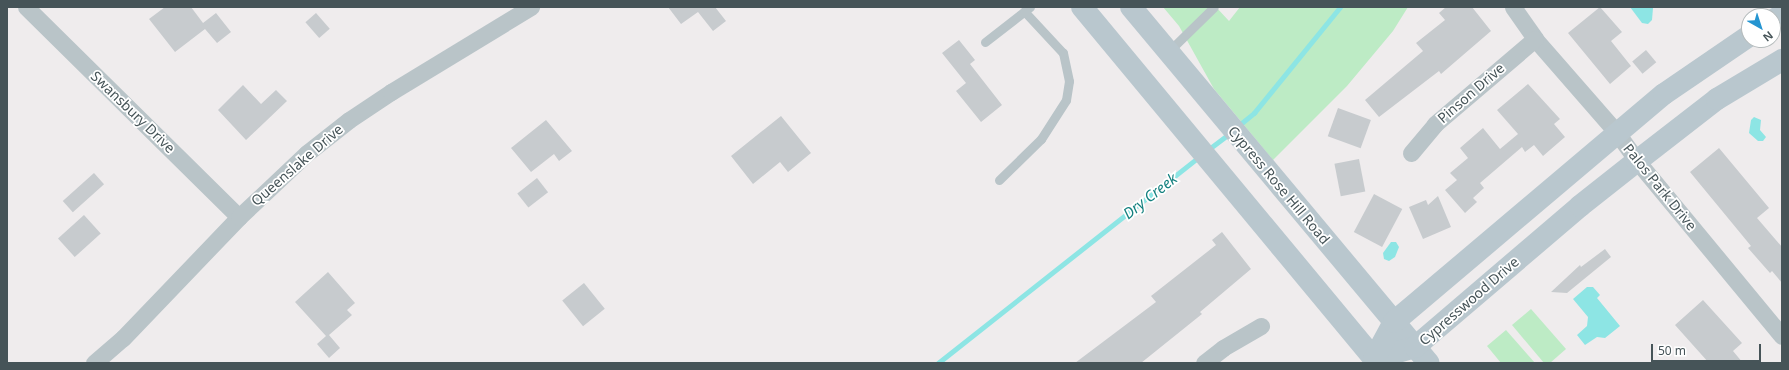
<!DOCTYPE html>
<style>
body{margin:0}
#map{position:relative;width:1789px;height:370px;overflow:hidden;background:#efeced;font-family:"Noto Sans",sans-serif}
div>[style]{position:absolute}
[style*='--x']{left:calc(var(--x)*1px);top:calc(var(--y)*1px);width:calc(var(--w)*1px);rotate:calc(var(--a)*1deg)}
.green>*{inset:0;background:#bdebc5}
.water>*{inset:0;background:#8de5e4}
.stream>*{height:4.5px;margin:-2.25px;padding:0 2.25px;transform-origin:2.25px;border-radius:2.25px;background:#8de5e4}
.building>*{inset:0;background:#c7cbce;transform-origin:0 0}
.lane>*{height:9px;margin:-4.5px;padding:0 4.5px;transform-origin:4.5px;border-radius:4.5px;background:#b9c4c8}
.street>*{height:17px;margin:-8.5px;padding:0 8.5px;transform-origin:8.5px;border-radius:8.5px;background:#b9c4c8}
.secondary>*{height:22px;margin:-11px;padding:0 11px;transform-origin:11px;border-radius:11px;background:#b9c7ce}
span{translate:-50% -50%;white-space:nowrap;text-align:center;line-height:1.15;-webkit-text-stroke:3.5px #fff;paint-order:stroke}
.street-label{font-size:14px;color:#465458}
.water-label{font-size:15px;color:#14807f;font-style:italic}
.frame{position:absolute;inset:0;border:8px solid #465458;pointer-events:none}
.north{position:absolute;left:1741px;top:8px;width:40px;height:40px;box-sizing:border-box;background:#fff;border:1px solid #b5bbbc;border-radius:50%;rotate:141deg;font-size:11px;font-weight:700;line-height:16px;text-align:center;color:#465458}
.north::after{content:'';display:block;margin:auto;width:14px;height:18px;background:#2595d1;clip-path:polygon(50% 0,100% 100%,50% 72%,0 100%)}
.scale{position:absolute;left:1651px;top:344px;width:110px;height:18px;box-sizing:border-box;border:2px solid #465458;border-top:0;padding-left:5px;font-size:12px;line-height:14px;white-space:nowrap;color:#465458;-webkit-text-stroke:3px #fff;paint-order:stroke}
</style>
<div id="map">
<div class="green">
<i style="clip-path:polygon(1163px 7px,1216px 7px,1229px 21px,1240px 7px,1408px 7px,1393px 31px,1347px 86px,1273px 160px,1214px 89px,1179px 26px)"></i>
<i style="clip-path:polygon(1531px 309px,1566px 349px,1550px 363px,1544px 363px,1512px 325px)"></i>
<i style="clip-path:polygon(1506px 330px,1535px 363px,1501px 363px,1487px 346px)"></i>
</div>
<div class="water">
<i style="clip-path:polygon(1630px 7px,1653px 8px,1652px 20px,1648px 24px,1642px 23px)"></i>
<i style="clip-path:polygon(1754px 117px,1761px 120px,1760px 130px,1766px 137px,1763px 141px,1758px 141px,1749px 133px,1751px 120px)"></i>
<i style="clip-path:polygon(1391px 242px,1396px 242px,1399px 247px,1395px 257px,1389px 261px,1384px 259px,1383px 253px)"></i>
<i style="clip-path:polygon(1587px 287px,1593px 287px,1600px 295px,1597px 298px,1620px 326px,1605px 338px,1597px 337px,1585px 345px,1577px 335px,1587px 326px,1588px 317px,1573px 299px)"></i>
</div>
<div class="stream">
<i style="--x:1238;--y:126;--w:21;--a:-39"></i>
<i style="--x:1254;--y:113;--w:136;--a:-50.9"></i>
<i style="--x:1209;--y:149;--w:26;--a:-37"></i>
<i style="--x:938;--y:363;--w:334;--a:-38.3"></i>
</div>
<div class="building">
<i style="clip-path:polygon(165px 7px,191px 7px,203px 23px,216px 13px,231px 32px,217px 43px,205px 29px,175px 52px,149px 19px)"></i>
<i style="clip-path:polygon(668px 7px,715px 7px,726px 21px,713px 31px,698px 12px,681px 24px)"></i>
<i style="clip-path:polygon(1446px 7px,1472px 7px,1491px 31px,1441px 74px,1439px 71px,1379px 117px,1365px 100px,1423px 51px,1416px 43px,1445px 20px,1439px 13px)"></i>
<i style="clip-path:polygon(1600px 7px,1622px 32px,1611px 41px,1631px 66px,1610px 84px,1568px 33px)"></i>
<i style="left:316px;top:13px;width:21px;height:14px;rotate:49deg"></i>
<i style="clip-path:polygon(959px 40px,975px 60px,970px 64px,1002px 105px,981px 122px,956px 91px,966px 83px,942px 53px)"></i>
<i style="left:1646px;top:50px;width:16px;height:18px;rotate:50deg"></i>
<i style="clip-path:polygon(1528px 84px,1560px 119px,1554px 124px,1565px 137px,1543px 156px,1534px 145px,1525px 152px,1522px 147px,1480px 183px,1484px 188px,1473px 198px,1477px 202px,1465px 213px,1445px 190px,1457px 180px,1450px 173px,1468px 158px,1460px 148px,1483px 128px,1500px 149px,1518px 134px,1497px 110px)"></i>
<i style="clip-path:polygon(243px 85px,261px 104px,276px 90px,287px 101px,246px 140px,218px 110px)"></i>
<i style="left:1338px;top:108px;width:35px;height:30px;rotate:20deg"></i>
<i style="clip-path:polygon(781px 116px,811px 153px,788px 172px,780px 162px,753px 184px,731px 156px)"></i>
<i style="clip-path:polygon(546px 120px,572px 151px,559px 161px,554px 154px,531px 172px,511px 148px)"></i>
<i style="clip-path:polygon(1719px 148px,1769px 208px,1757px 218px,1782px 247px,1782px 283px,1772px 271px,1770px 273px,1748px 248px,1751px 246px,1690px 172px)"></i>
<i style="left:1359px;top:159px;width:33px;height:25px;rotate:79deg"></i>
<i style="left:94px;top:173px;width:15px;height:42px;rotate:48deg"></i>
<i style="left:537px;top:178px;width:18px;height:25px;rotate:52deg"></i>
<i style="left:1374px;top:194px;width:32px;height:43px;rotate:28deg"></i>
<i style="clip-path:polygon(1438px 196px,1451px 227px,1423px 239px,1409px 207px,1426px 200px,1428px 205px)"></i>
<i style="left:84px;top:215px;width:25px;height:35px;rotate:48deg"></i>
<i style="clip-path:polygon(1222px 232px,1251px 269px,1200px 312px,1202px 314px,1141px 363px,1075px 363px,1156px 302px,1151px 296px,1216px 245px,1212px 240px)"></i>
<i style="clip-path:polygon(1605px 249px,1611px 257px,1567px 293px,1551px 292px,1580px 265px,1581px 267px)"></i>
<i style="clip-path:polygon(328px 272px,355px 303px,347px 310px,352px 315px,329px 335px,340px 348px,329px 358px,317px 344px,326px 336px,295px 302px)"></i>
<i style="left:584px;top:283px;width:33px;height:28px;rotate:51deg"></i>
<i style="clip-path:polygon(1703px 300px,1742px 343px,1733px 351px,1743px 363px,1709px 363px,1675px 325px)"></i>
</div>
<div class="lane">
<i style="--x:985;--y:42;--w:57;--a:-37.9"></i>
<i style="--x:1168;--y:52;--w:64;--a:-44.4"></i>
<i style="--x:999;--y:180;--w:59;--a:-44.3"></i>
<i style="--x:1041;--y:139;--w:46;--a:-57.3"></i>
<i style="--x:1066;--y:100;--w:19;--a:-81"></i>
<i style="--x:1069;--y:81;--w:29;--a:-102"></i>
<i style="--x:1063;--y:53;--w:57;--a:-132.9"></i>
</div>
<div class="street">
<i style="--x:26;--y:7;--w:299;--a:44.6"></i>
<i style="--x:1513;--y:7;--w:39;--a:55"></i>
<i style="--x:1535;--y:39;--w:125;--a:48.9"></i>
<i style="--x:1617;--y:133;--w:34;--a:54"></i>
<i style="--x:1637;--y:161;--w:227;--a:50.4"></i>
<i style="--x:1411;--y:153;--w:38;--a:-50"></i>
<i style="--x:1435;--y:124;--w:131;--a:-40.4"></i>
<i style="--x:94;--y:363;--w:38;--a:-41"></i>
<i style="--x:123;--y:338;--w:168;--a:-46.2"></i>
<i style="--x:239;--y:217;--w:93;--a:-43.3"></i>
<i style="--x:307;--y:153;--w:53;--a:-38.2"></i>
<i style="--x:349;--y:120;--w:50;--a:-33.7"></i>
<i style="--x:391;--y:92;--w:164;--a:-31.3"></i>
<i style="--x:1204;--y:363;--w:24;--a:-38"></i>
<i style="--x:1223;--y:348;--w:44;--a:-30.1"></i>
</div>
<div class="secondary">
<i style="--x:1082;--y:7;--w:463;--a:50.3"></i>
<i style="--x:1131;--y:7;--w:464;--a:50.1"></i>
<i style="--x:1773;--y:20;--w:10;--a:-29"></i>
<i style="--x:1374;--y:359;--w:43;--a:-16.3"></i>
<i style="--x:1415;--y:347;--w:217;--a:-40.5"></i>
<i style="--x:1580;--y:206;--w:73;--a:-38.3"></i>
<i style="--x:1637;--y:161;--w:101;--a:-37.8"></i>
<i style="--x:1717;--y:99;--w:76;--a:-31"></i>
<i style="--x:1374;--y:359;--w:42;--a:-61.6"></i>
<i style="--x:1394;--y:322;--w:353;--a:-40.2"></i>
<i style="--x:1664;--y:94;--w:103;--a:-34.3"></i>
</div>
<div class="street-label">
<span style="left:1471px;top:93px;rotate:-41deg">Pinson Drive</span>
<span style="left:133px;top:112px;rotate:44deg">Swansbury Drive</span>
<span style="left:297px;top:165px;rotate:-41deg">Queenslake Drive</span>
<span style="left:1279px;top:185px;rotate:50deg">Cypress Rose Hill Road</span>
<span style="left:1660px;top:187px;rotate:51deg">Palos Park Drive</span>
<span style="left:1469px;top:301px;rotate:-41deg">Cypresswood Drive</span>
</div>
<div class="water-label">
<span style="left:1150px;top:196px;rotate:-38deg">Dry Creek</span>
</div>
<div class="frame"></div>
<div class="north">N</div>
<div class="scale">50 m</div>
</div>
